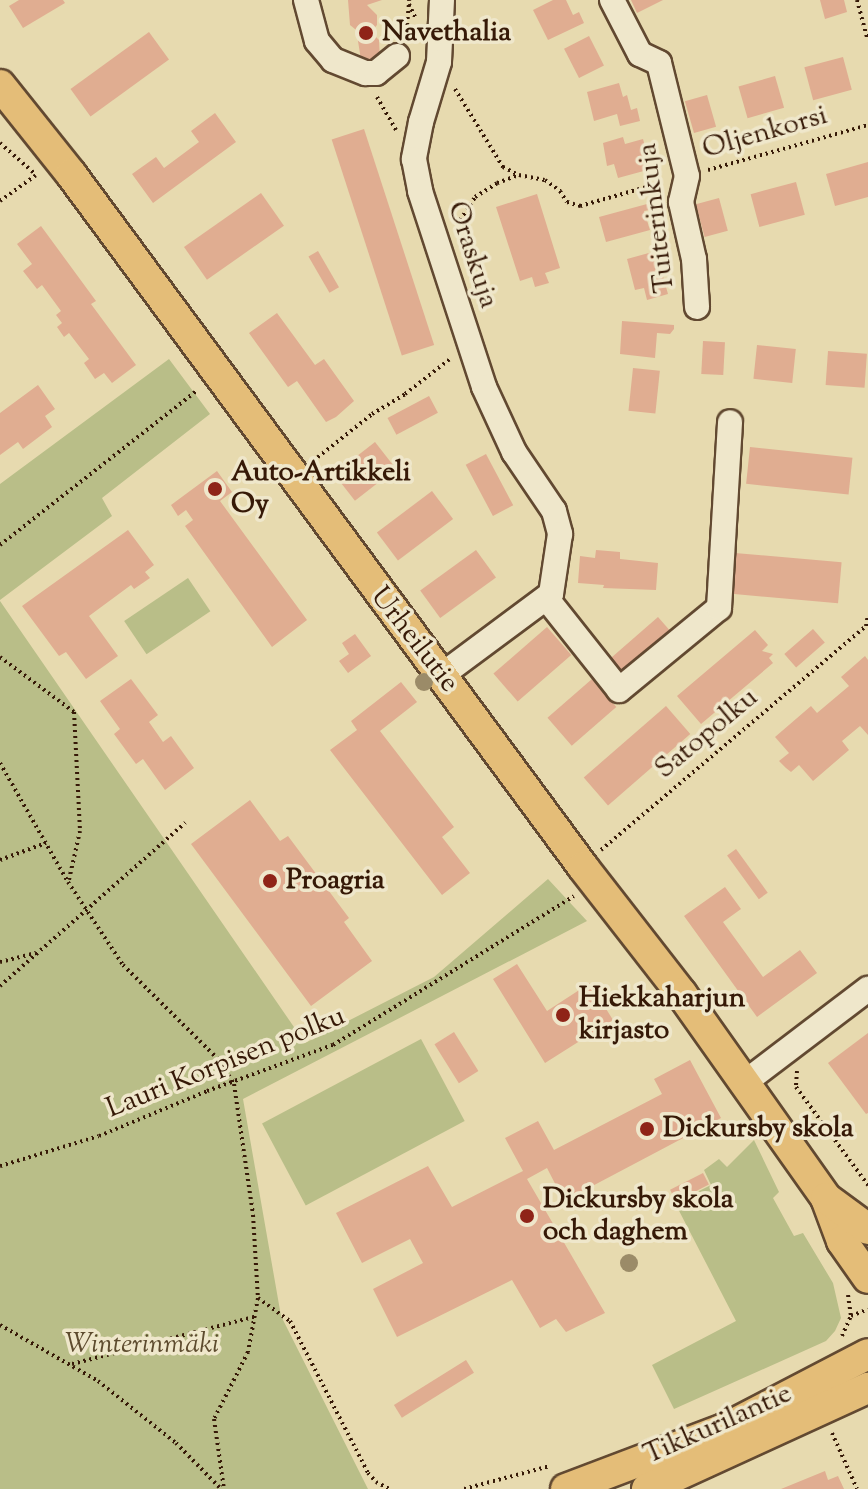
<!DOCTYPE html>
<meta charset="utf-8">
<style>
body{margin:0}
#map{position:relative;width:868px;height:1489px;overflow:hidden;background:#e7daaf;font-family:"Sorts Mill Goudy",serif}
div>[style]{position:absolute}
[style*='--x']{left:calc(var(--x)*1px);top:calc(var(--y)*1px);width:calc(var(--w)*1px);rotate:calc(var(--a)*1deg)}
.green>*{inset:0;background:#b9be88;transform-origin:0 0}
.building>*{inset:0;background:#e0ad91;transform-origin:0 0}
.path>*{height:4px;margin-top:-2px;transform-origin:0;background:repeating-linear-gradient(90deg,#361907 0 2px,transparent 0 6px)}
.roads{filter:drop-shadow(2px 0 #624931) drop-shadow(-2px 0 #624931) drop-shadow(0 2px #624931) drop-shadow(0 -2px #624931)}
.minor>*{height:24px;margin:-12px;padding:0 12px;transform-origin:12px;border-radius:12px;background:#efe7cb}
.major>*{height:30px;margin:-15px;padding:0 15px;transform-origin:15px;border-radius:15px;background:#e4bd78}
.trees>*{width:18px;height:18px;margin:-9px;border-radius:50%;background:#9b8b68}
.dots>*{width:22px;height:22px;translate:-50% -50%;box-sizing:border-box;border:4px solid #efe7cb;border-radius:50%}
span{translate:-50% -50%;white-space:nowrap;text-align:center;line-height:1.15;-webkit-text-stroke:7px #efe7cb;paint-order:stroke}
.poi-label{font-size:28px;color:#361907;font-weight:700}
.left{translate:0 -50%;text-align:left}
.street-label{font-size:28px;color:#361907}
.park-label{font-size:28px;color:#5d4b2e;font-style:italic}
</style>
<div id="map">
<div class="green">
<i style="clip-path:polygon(169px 359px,210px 414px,102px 498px,112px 516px,0 600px,0 484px)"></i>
<i style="left:188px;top:578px;width:40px;height:77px;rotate:56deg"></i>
<i style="clip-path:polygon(0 601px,305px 1043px,434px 977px,548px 879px,587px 921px,243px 1099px,281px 1316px,368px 1489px,0 1489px)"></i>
<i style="left:421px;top:1039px;width:93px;height:180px;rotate:62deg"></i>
<i style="clip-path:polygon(754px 1140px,779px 1192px,773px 1198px,794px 1236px,803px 1233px,833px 1283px,841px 1318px,835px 1331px,826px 1341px,674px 1409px,652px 1365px,736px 1321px,675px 1203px,711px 1185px,704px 1170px,719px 1159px,727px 1167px)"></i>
</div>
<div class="building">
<i style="clip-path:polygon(19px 0,63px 0,65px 3px,23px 28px,9px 6px)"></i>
<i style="clip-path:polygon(348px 0,382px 0,367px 5px,377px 15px,377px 25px,371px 32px,379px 40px,380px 60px,361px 60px,358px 41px,361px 34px,350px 25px)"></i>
<i style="clip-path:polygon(553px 0,566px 0,573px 15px,579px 12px,584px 23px,548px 40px,533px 10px)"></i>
<i style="clip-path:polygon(631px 0,663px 0,637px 13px)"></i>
<i style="clip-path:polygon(820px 0,844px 0,847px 12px,825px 19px)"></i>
<i style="left:149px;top:32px;width:34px;height:97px;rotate:54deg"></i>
<i style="left:589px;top:36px;width:33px;height:28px;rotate:63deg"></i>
<i style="left:843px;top:57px;width:34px;height:40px;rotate:75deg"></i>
<i style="left:775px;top:76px;width:33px;height:38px;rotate:74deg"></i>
<i style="clip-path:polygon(619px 83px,623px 97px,627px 95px,631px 110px,637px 108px,640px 121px,620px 126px,617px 114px,594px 121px,587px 92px)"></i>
<i style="left:707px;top:95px;width:33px;height:23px;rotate:74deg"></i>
<i style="clip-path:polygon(215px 113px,236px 142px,153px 203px,132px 174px,156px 157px,164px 168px,199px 142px,191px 131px)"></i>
<i style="left:364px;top:129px;width:227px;height:34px;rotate:72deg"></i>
<i style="clip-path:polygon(623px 137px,625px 144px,643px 139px,651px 169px,618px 178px,614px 164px,607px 166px,603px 143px)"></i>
<i style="clip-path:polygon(868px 162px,868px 197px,835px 206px,826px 174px)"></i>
<i style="left:796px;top:182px;width:34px;height:47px;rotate:75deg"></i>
<i style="left:261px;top:193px;width:40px;height:94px;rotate:55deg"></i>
<i style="clip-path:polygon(537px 194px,560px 268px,545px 273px,549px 283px,535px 287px,532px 277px,520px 281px,496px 207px)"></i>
<i style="left:719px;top:198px;width:34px;height:24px;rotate:75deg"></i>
<i style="clip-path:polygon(647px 204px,649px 210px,644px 211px,650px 230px,606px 242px,599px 217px)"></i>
<i style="clip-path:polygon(41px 226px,96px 301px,91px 304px,136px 365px,112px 383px,104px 373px,95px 379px,84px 363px,89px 359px,69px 333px,64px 337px,57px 327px,62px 323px,56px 315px,61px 311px,42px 285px,37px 289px,23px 271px,32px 264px,17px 244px)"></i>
<i style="left:318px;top:251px;width:42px;height:11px;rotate:60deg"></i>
<i style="clip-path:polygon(656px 251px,668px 294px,647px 300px,644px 288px,635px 290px,627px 259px)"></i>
<i style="clip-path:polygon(277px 313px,315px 365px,324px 359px,354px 401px,336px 417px,326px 422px,297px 381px,288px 387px,249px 333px)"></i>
<i style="clip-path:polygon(622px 321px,674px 325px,674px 329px,670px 334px,657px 333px,655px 358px,620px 354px)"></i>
<i style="left:703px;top:341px;width:22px;height:33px;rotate:3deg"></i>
<i style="left:757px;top:345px;width:39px;height:34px;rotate:6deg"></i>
<i style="left:828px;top:351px;width:39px;height:34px;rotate:4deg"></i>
<i style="left:633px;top:368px;width:27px;height:43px;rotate:6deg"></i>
<i style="clip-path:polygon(38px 385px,55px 409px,45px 416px,52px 427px,23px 449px,18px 442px,0 455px,0 413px)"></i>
<i style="left:429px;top:396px;width:19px;height:47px;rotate:62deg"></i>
<i style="left:375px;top:442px;width:34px;height:52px;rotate:52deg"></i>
<i style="left:750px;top:447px;width:103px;height:37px;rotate:6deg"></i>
<i style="left:486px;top:454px;width:58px;height:23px;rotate:62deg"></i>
<i style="clip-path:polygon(217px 471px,232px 492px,220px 501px,307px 620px,272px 647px,185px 526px,193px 520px,186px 510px,178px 516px,171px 505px)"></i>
<i style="left:432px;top:491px;width:35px;height:69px;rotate:53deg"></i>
<i style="clip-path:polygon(128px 530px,154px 565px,145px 572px,150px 578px,134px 589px,131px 585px,89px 616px,118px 656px,86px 679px,66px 652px,59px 656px,22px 606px)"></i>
<i style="left:476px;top:550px;width:34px;height:69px;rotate:54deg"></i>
<i style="clip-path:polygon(596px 550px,620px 552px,620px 559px,658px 563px,656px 590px,603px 588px,604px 585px,578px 583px,580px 556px,595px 558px)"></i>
<i style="left:735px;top:553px;width:107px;height:41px;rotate:5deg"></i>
<i style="left:658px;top:617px;width:20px;height:65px;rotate:49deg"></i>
<i style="left:547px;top:627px;width:37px;height:71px;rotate:49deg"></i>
<i style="left:813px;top:629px;width:18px;height:38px;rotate:49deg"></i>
<i style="clip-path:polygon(755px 630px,768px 645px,762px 651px,773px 654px,769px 658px,773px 663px,701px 724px,677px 696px)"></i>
<i style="clip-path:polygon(355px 634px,371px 656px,348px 673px,339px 661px,349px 654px,342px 643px)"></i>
<i style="clip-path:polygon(865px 656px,868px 660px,868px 735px,860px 726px,842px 741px,849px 750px,813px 781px,799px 765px,791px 772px,786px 768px,779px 761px,789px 753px,775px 737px,811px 706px,817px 713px,849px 686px,841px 677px)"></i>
<i style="clip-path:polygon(131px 679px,158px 715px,149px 722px,163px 742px,171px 736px,194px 768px,165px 790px,143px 759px,136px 764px,114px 734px,120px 729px,100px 701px)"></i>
<i style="left:592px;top:679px;width:37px;height:59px;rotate:49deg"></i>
<i style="clip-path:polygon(401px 682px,417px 702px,380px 731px,454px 827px,442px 837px,470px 873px,442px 895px,330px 750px,357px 730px,351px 721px)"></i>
<i style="left:666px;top:706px;width:37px;height:109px;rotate:49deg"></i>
<i style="clip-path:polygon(250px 800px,280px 841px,288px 836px,349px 918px,344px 922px,372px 961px,311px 1006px,191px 844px)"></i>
<i style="left:736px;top:849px;width:54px;height:11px;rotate:54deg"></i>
<i style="clip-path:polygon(725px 887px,741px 909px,723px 922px,763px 977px,800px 950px,817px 973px,757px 1017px,684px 916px)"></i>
<i style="clip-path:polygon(517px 964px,547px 1011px,590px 983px,613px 1020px,545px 1063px,493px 979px)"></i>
<i style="left:454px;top:1032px;width:46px;height:23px;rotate:58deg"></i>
<i style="clip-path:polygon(868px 1033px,868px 1113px,866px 1114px,828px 1063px)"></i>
<i style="clip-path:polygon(690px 1060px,721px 1118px,564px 1201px,547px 1168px,527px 1179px,605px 1313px,566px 1332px,556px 1319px,540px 1328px,512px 1280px,397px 1337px,373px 1289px,423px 1263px,410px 1239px,362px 1263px,336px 1213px,428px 1166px,452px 1207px,523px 1171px,505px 1138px,538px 1121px,554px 1150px,662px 1094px,654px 1079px)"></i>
<i style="left:703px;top:1173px;width:13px;height:37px;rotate:63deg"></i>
<i style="left:466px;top:1360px;width:15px;height:85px;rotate:58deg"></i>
<i style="clip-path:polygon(825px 1471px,828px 1480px,838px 1476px,844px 1489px,781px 1489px)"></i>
</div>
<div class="path">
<i style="--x:857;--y:0;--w:42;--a:75"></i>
<i style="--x:409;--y:4;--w:17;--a:65"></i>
<i style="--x:406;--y:37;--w:37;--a:-85"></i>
<i style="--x:455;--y:89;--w:92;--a:58.4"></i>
<i style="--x:503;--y:167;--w:18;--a:27"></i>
<i style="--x:377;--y:97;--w:38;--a:60"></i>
<i style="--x:0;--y:143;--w:45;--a:41.4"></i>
<i style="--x:708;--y:170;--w:166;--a:-15.7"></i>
<i style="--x:0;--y:201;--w:44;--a:-35.8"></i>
<i style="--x:457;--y:225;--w:33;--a:-57"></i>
<i style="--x:475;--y:197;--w:26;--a:-32"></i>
<i style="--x:497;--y:183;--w:23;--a:-20"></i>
<i style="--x:519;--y:175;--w:26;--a:11"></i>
<i style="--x:545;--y:180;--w:19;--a:36"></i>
<i style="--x:560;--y:191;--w:13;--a:58"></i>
<i style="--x:567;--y:202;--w:14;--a:17"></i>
<i style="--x:580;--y:206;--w:84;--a:-15.9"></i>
<i style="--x:313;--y:461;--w:75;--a:-38.5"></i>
<i style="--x:372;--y:414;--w:39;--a:-31"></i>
<i style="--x:405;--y:394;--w:57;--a:-37.9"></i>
<i style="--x:0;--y:545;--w:251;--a:-38.1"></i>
<i style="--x:0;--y:657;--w:92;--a:36.6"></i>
<i style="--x:74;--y:712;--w:119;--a:87.1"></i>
<i style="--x:80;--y:831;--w:50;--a:102.7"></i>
<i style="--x:0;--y:763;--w:137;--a:60.3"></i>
<i style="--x:68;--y:882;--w:100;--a:56.5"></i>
<i style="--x:123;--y:965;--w:135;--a:44.7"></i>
<i style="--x:219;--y:1060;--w:28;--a:58"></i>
<i style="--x:234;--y:1084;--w:132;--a:81.7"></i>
<i style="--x:253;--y:1215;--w:83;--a:86.6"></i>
<i style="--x:258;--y:1298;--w:55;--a:100.5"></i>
<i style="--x:248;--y:1352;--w:75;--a:116.9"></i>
<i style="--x:214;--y:1419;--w:71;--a:81.9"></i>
<i style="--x:601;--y:850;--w:347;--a:-40.2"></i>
<i style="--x:866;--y:626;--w:11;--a:-80"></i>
<i style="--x:0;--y:860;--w:49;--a:-20.3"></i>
<i style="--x:0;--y:962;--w:37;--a:-14"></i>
<i style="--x:0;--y:986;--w:247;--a:-41.4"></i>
<i style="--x:797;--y:1071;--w:16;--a:94"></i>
<i style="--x:796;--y:1087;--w:122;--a:53.7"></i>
<i style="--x:0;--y:1166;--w:103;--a:-16.9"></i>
<i style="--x:99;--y:1136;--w:117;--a:-22.6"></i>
<i style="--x:207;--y:1091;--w:134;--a:-20.1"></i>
<i style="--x:333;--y:1045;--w:283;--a:-31.7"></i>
<i style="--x:848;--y:1295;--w:21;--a:82"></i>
<i style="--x:258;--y:1298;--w:39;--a:36"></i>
<i style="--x:290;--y:1321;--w:171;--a:62.8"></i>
<i style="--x:368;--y:1473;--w:12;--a:48"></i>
<i style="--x:376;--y:1482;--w:16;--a:27"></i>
<i style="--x:0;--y:1325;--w:113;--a:29.7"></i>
<i style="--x:98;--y:1381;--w:100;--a:38.5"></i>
<i style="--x:176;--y:1443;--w:64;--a:45.6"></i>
<i style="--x:842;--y:1336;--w:22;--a:-66"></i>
<i style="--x:851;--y:1316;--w:18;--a:-22"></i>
<i style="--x:72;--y:1364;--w:188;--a:-14.5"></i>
<i style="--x:832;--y:1433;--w:61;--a:65.9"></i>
<i style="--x:464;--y:1489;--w:89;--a:-15"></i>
</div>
<div class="roads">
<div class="minor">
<i style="--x:306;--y:0;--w:42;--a:75"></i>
<i style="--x:317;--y:41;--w:25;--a:50"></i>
<i style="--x:333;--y:60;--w:35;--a:22"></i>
<i style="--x:366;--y:73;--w:10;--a:0"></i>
<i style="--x:376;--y:73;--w:27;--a:-39"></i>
<i style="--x:442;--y:0;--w:62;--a:92.8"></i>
<i style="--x:439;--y:62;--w:63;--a:106.7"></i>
<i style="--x:421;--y:122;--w:38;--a:101"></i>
<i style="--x:414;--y:159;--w:33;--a:79"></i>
<i style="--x:420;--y:191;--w:206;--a:71.9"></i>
<i style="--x:484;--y:387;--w:72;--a:65.2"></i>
<i style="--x:514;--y:452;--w:71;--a:55.9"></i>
<i style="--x:554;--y:511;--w:24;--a:75"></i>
<i style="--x:560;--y:534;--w:61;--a:98.5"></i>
<i style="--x:551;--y:594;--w:136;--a:143.4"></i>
<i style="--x:612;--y:0;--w:61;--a:62.6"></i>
<i style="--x:640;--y:54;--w:21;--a:25"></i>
<i style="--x:659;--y:63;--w:116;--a:76.1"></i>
<i style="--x:687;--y:176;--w:27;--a:103"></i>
<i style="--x:681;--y:202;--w:58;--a:77.2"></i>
<i style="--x:694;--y:259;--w:48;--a:86.4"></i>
<i style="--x:547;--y:599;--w:116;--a:51.6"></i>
<i style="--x:619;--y:690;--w:129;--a:-39.4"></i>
<i style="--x:719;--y:608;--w:186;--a:-86.6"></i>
<i style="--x:744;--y:1083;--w:156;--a:-37.2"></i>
</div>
<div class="major">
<i style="--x:0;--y:85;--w:114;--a:51.4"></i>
<i style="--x:71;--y:174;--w:862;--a:53.54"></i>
<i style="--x:583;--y:867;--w:160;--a:52.1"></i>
<i style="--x:681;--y:993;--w:251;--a:54.7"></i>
<i style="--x:826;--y:1198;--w:46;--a:69.6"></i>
<i style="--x:842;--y:1241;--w:45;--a:54.9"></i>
<i style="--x:826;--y:1198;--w:52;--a:36.4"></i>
<i style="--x:566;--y:1489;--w:169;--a:-20.8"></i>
<i style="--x:724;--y:1429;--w:162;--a:-27.5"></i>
<i style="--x:647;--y:1489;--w:243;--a:-24.6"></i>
</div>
</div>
<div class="trees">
<i style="left:424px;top:682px"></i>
<i style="left:629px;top:1263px"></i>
</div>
<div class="dots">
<i style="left:366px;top:33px;background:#8f2418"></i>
<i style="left:215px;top:489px;background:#8f2418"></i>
<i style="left:270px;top:881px;background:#8f2418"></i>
<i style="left:563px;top:1015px;background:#8f2418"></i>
<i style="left:647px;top:1129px;background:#8f2418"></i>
<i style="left:527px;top:1216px;background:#8f2418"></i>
</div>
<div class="poi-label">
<span class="left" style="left:382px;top:33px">Navethalia</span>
<span class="left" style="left:231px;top:489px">Auto-Artikkeli<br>Oy</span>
<span class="left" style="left:286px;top:881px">Proagria</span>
<span class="left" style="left:579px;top:1015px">Hiekkaharjun<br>kirjasto</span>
<span class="left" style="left:663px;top:1129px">Dickursby skola</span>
<span class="left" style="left:543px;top:1216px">Dickursby skola<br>och daghem</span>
</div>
<div class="street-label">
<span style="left:765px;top:133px;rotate:-16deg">Oljenkorsi</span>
<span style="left:657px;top:218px;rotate:-97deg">Tuiterinkuja</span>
<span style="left:472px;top:255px;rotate:72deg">Oraskuja</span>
<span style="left:414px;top:640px;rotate:52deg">Urheilutie</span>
<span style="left:707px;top:734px;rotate:-40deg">Satopolku</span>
<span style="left:226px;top:1063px;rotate:-22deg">Lauri Korpisen polku</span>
<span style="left:718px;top:1425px;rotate:-24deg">Tikkurilantie</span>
</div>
<div class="park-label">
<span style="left:142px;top:1345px">Winterinmäki</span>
</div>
</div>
